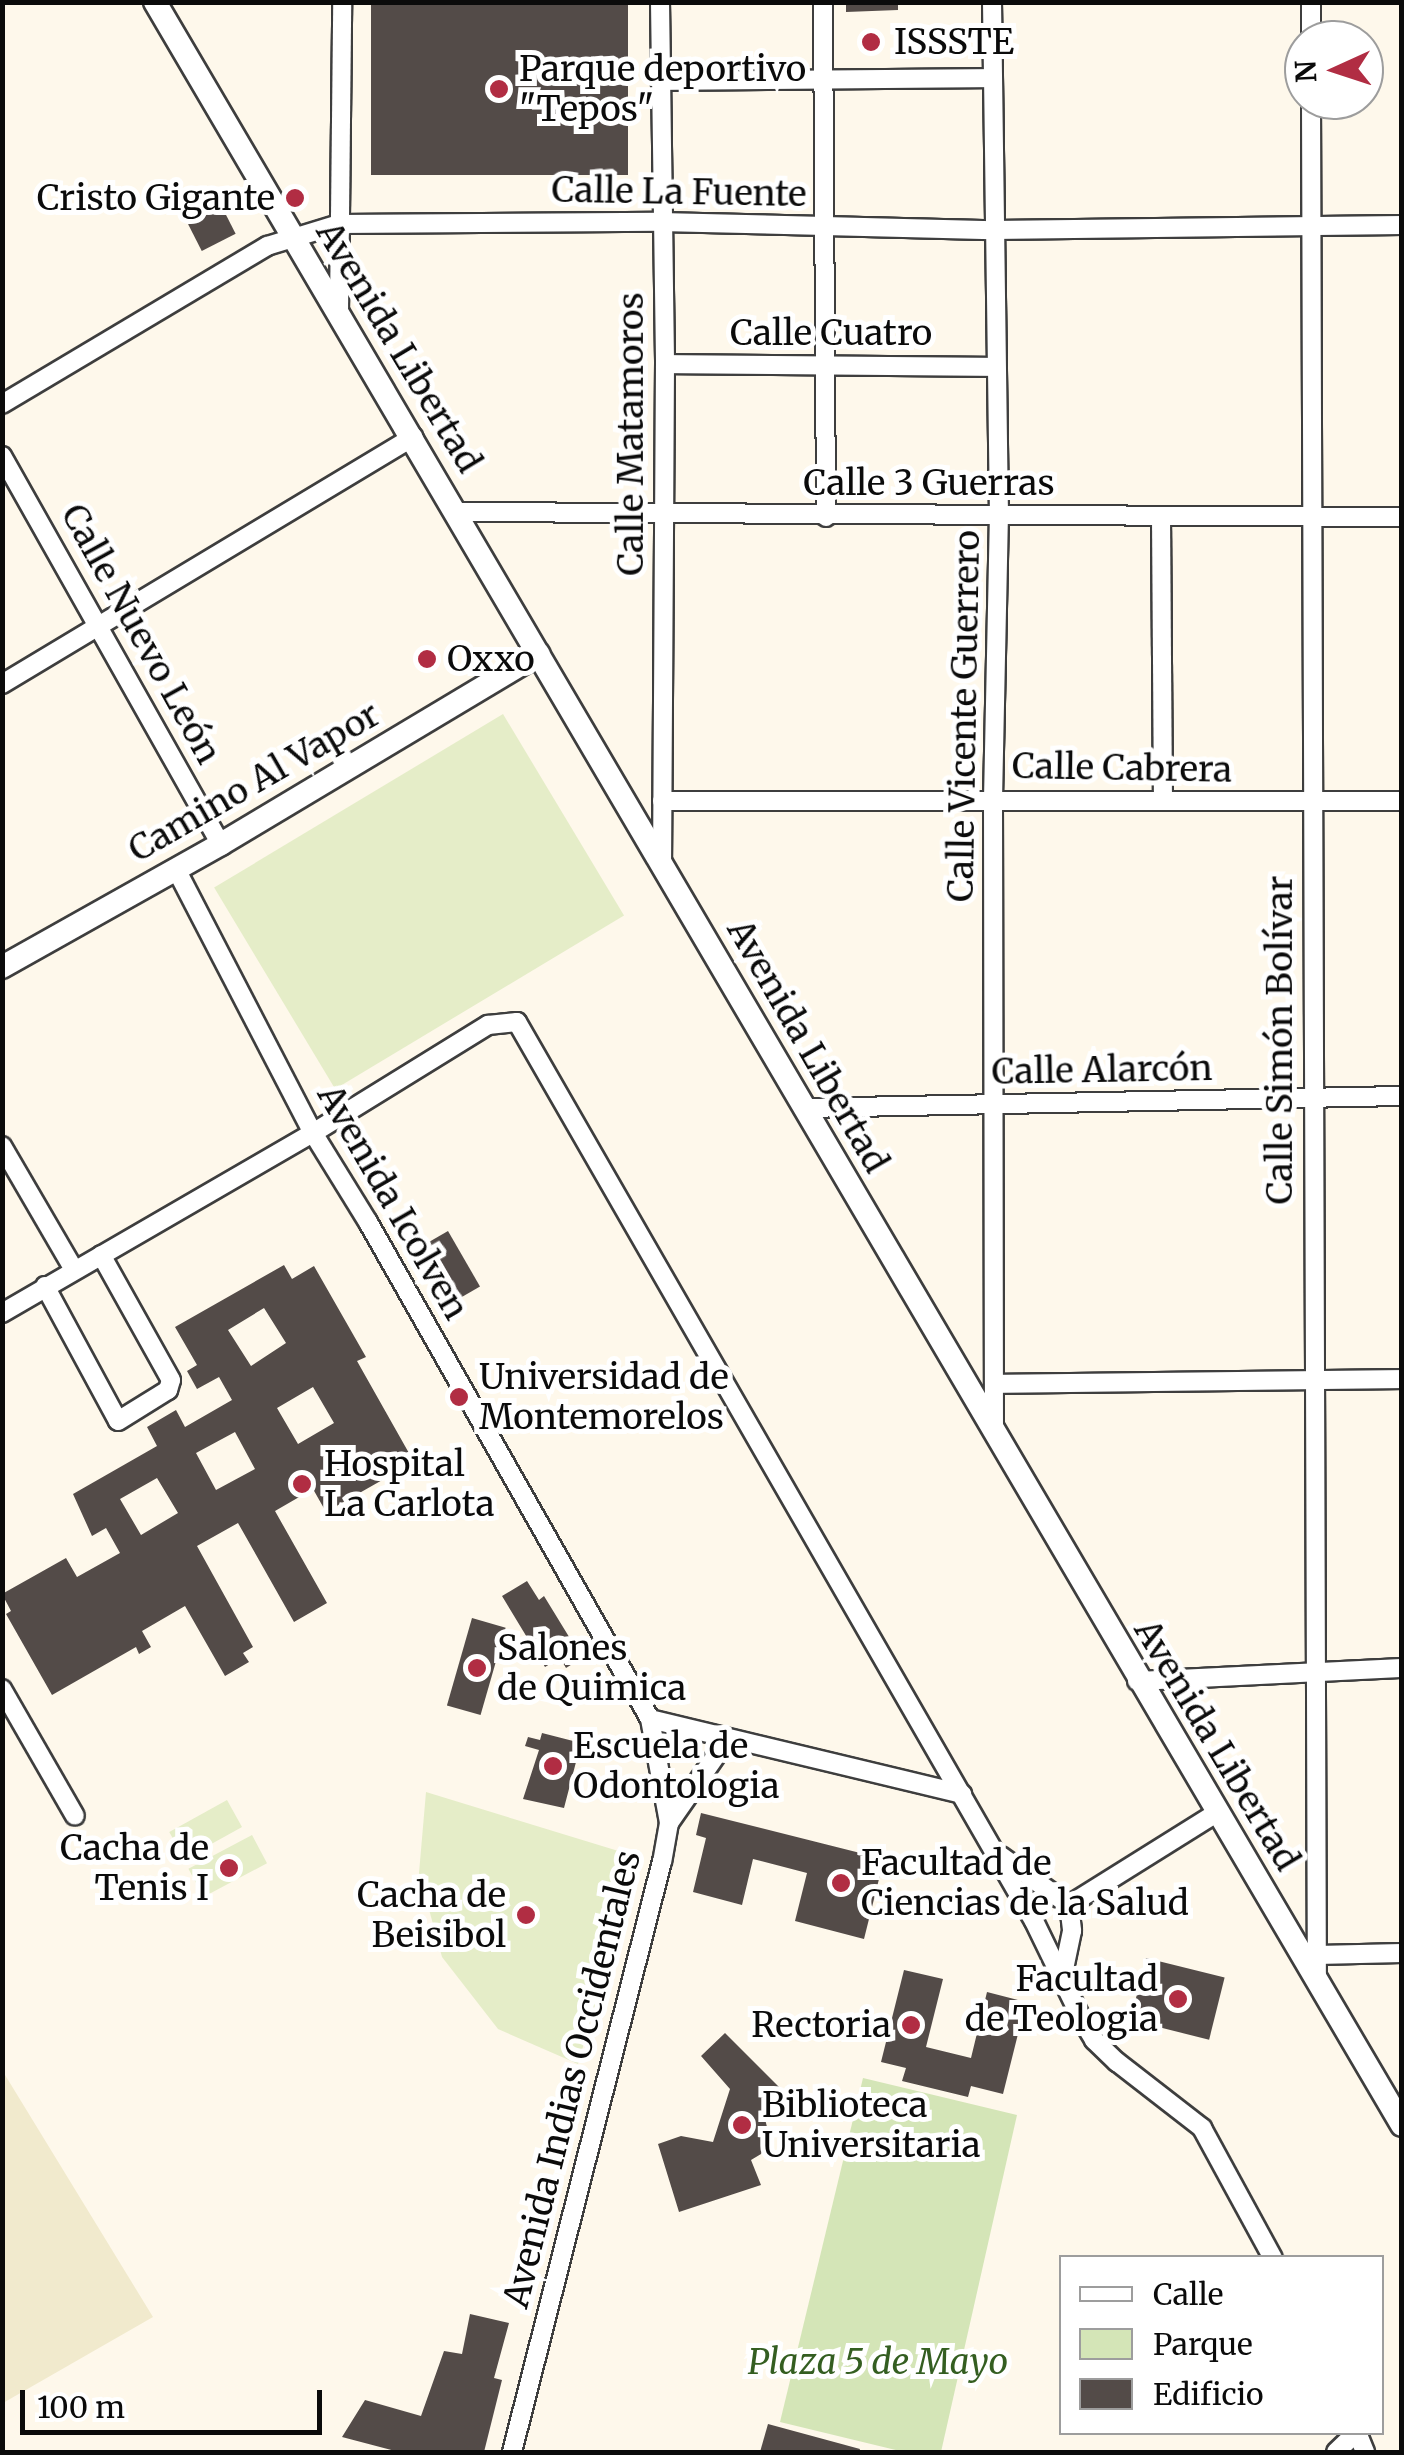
<!DOCTYPE html>
<meta charset="utf-8">
<style>
body{margin:0}
#map{position:relative;width:1404px;height:2455px;overflow:hidden;background:#fef8eb;font-family:Merriweather,serif}
div>[style]{position:absolute}
[style*='--x']{left:calc(var(--x)*1px);top:calc(var(--y)*1px);width:calc(var(--w)*1px);rotate:calc(var(--a)*1deg)}
.farmland>*{inset:0;background:#f1eacd}
.green>*{inset:0;background:#d4e5b7}
.pitch>*{inset:0;background:#e5edc8;transform-origin:0 0}
.building>*{inset:0;background:#534b48;transform-origin:0 0}
.roads{filter:drop-shadow(2px 0 #3e3e3e) drop-shadow(-2px 0 #3e3e3e) drop-shadow(0 2px #3e3e3e) drop-shadow(0 -2px #3e3e3e)}
.minor>*{height:18px;margin:-9px;padding:0 9px;transform-origin:9px;border-radius:9px;background:#fff}
.tertiary>*{height:22px;margin:-11px;padding:0 11px;transform-origin:11px;border-radius:11px;background:#fff}
.dots>*{width:28px;height:28px;translate:-50% -50%;box-sizing:border-box;border:5px solid #fff;border-radius:50%}
span{translate:-50% -50%;white-space:nowrap;text-align:center;line-height:1.15;-webkit-text-stroke:10px #fff;paint-order:stroke}
.poi-label{font-size:35px;color:#0b0b0b}
.left{translate:0 -50%;text-align:left}
.right{translate:-100% -50%;text-align:right}
.street-label{font-size:35px;color:#0b0b0b}
.park-label{font-size:35px;color:#345e21;font-style:italic}
.frame{position:absolute;inset:0;border:5px solid #0b0b0b;pointer-events:none}
.legend{position:absolute;left:1059px;top:2255px;width:325px;height:180px;box-sizing:border-box;background:#fff;border:2px solid #9d9d9d;margin:0;padding:12px 18px;list-style:none;font-size:30px;color:#0b0b0b}
.legend li{display:flex;align-items:center;gap:20px;height:50px}
.legend b{width:50px;border:2px solid #9d9d9d}
.north{position:absolute;left:1284px;top:20px;width:100px;height:100px;box-sizing:border-box;background:#fff;border:2px solid #9d9d9d;border-radius:50%;rotate:267deg;font-size:28px;font-weight:700;line-height:40px;text-align:center;color:#0b0b0b}
.north::after{content:'';display:block;margin:auto;width:35px;height:45px;background:#b12d43;clip-path:polygon(50% 0,100% 100%,50% 72%,0 100%)}
.scale{position:absolute;left:20px;top:2390px;width:302px;height:45px;box-sizing:border-box;border:5px solid #0b0b0b;border-top:0;padding-left:12px;font-size:30px;line-height:35px;white-space:nowrap;color:#0b0b0b;-webkit-text-stroke:8px #fff;paint-order:stroke}
</style>
<div id="map">
<div class="farmland">
<i style="clip-path:polygon(2px 2070px,153px 2317px,3px 2403px,2px 2403px)"></i>
</div>
<div class="green">
<i style="clip-path:polygon(863px 2078px,1017px 2115px,941px 2452px,904px 2452px,780px 2422px)"></i>
</div>
<div class="pitch">
<i style="left:503px;top:714px;width:235px;height:337px;rotate:59deg"></i>
<i style="clip-path:polygon(426px 1792px,638px 1857px,578px 2064px,498px 2029px,442px 1957px,419px 1873px)"></i>
<i style="left:227px;top:1800px;width:31px;height:66px;rotate:61deg"></i>
<i style="left:252px;top:1835px;width:32px;height:72px;rotate:62deg"></i>
</div>
<div class="building">
<i style="left:371px;top:2px;width:257px;height:173px"></i>
<i style="clip-path:polygon(846px 2px,898px 2px,898px 10px,846px 12px)"></i>
<i style="left:222px;top:207px;width:30px;height:38px;rotate:63deg"></i>
<i style="left:448px;top:1231px;width:64px;height:32px;rotate:60deg"></i>
<i style="clip-path:polygon(evenodd,284px 1265px,292px 1279px,314px 1266px,366px 1357px,357px 1361px,414px 1462px,326px 1512px,313px 1489px,275px 1511px,327px 1603px,294px 1622px,238px 1523px,197px 1546px,253px 1647px,243px 1653px,249px 1662px,225px 1676px,185px 1606px,142px 1631px,151px 1647px,139px 1654px,136px 1647px,52px 1695px,6px 1614px,11px 1611px,2px 1594px,66px 1558px,77px 1577px,120px 1553px,106px 1528px,92px 1536px,73px 1494px,157px 1446px,147px 1427px,176px 1410px,185px 1427px,232px 1400px,219px 1377px,197px 1389px,187px 1371px,197px 1365px,175px 1327px,284px 1265px,264px 1308px,286px 1343px,251px 1366px,228px 1330px,264px 1308px,284px 1265px,313px 1387px,334px 1423px,298px 1444px,277px 1408px,313px 1387px,284px 1265px,235px 1432px,255px 1469px,216px 1490px,196px 1453px,235px 1432px,284px 1265px,157px 1478px,178px 1513px,141px 1535px,120px 1499px,157px 1478px)"></i>
<i style="clip-path:polygon(527px 1581px,539px 1600px,544px 1596px,582px 1658px,566px 1668px,560px 1658px,545px 1667px,502px 1596px)"></i>
<i style="left:472px;top:1618px;width:35px;height:91px;rotate:16deg"></i>
<i style="clip-path:polygon(542px 1733px,581px 1743px,564px 1808px,523px 1799px,539px 1750px,525px 1746px,528px 1737px,540px 1740px)"></i>
<i style="clip-path:polygon(701px 1813px,884px 1859px,864px 1939px,795px 1921px,807px 1873px,753px 1859px,742px 1905px,693px 1892px,706px 1838px,696px 1835px)"></i>
<i style="left:1146px;top:1958px;width:81px;height:64px;rotate:14deg"></i>
<i style="clip-path:polygon(904px 1970px,943px 1979px,926px 2047px,971px 2058px,987px 1992px,1026px 2002px,1003px 2094px,971px 2086px,968px 2097px,902px 2081px,906px 2068px,881px 2062px)"></i>
<i style="clip-path:polygon(725px 2033px,784px 2092px,764px 2115px,769px 2135px,761px 2154px,751px 2160px,761px 2185px,679px 2212px,658px 2144px,681px 2136px,713px 2142px,730px 2089px,701px 2056px)"></i>
<i style="clip-path:polygon(470px 2314px,509px 2323px,494px 2378px,502px 2380px,484px 2452px,399px 2452px,342px 2437px,365px 2400px,421px 2416px,444px 2351px,462px 2354px)"></i>
<i style="clip-path:polygon(768px 2424px,860px 2449px,859px 2452px,760px 2452px)"></i>
</div>
<div class="roads">
<div class="minor">
<i style="--x:660;--y:2;--w:362;--a:89.2"></i>
<i style="--x:665;--y:364;--w:500;--a:90.34"></i>
<i style="--x:823;--y:2;--w:515;--a:89.67"></i>
<i style="--x:992;--y:2;--w:511;--a:89.22"></i>
<i style="--x:999;--y:513;--w:286;--a:91.2"></i>
<i style="--x:993;--y:799;--w:631;--a:89.91"></i>
<i style="--x:1311;--y:2;--w:38;--a:90"></i>
<i style="--x:660;--y:81;--w:333;--a:-0.5"></i>
<i style="--x:1311;--y:100;--w:1879;--a:89.82"></i>
<i style="--x:339;--y:311;--w:309;--a:-89.4"></i>
<i style="--x:665;--y:364;--w:331;--a:0.5"></i>
<i style="--x:2;--y:404;--w:309;--a:-30.8"></i>
<i style="--x:267;--y:246;--w:75;--a:-17"></i>
<i style="--x:339;--y:224;--w:321;--a:-0.4"></i>
<i style="--x:660;--y:222;--w:333;--a:1.4"></i>
<i style="--x:993;--y:230;--w:409;--a:-0.7"></i>
<i style="--x:2;--y:456;--w:446;--a:60.6"></i>
<i style="--x:457;--y:512;--w:945;--a:0.3"></i>
<i style="--x:1161;--y:516;--w:285;--a:89.6"></i>
<i style="--x:2;--y:684;--w:480;--a:-31"></i>
<i style="--x:662;--y:801;--w:740;--a:0"></i>
<i style="--x:176;--y:869;--w:297;--a:62.6"></i>
<i style="--x:313;--y:1133;--w:105;--a:58.3"></i>
<i style="--x:368;--y:1222;--w:571;--a:60.43"></i>
<i style="--x:650;--y:1719;--w:106;--a:79.6"></i>
<i style="--x:669;--y:1823;--w:39;--a:100"></i>
<i style="--x:662;--y:1861;--w:610;--a:104.24"></i>
<i style="--x:803;--y:1108;--w:599;--a:-1.15"></i>
<i style="--x:2;--y:1146;--w:141;--a:59.8"></i>
<i style="--x:45;--y:1286;--w:153;--a:61.6"></i>
<i style="--x:118;--y:1421;--w:59;--a:-31.8"></i>
<i style="--x:168;--y:1390;--w:10;--a:-73"></i>
<i style="--x:171;--y:1380;--w:143;--a:-119.2"></i>
<i style="--x:2;--y:1313;--w:359;--a:-30.1"></i>
<i style="--x:313;--y:1133;--w:206;--a:-31.7"></i>
<i style="--x:488;--y:1025;--w:29;--a:-6"></i>
<i style="--x:517;--y:1022;--w:1037;--a:60.1"></i>
<i style="--x:1034;--y:1921;--w:108;--a:64.1"></i>
<i style="--x:1081;--y:2018;--w:26;--a:59"></i>
<i style="--x:1094;--y:2040;--w:32;--a:44"></i>
<i style="--x:1117;--y:2062;--w:108;--a:37.8"></i>
<i style="--x:1202;--y:2128;--w:148;--a:61.4"></i>
<i style="--x:995;--y:1384;--w:407;--a:-0.7"></i>
<i style="--x:1137;--y:1681;--w:265;--a:-2.8"></i>
<i style="--x:2;--y:1689;--w:146;--a:60.1"></i>
<i style="--x:650;--y:1719;--w:321;--a:13.5"></i>
<i style="--x:669;--y:1823;--w:101;--a:-55.1"></i>
<i style="--x:1001;--y:1856;--w:84;--a:35.8"></i>
<i style="--x:1069;--y:1905;--w:26;--a:83"></i>
<i style="--x:1072;--y:1931;--w:49;--a:101.8"></i>
<i style="--x:1069;--y:1905;--w:173;--a:-32"></i>
<i style="--x:1317;--y:1955;--w:85;--a:-1.3"></i>
<i style="--x:1336;--y:2452;--w:29;--a:-44"></i>
<i style="--x:1357;--y:2432;--w:22;--a:68"></i>
</div>
<div class="tertiary">
<i style="--x:155;--y:2;--w:2462;--a:59.57"></i>
<i style="--x:2;--y:967;--w:251;--a:-29.3"></i>
<i style="--x:221;--y:844;--w:370;--a:-30.9"></i>
</div>
</div>
<div class="dots">
<i style="left:871px;top:42px;background:#b12d43"></i>
<i style="left:499px;top:89px;background:#b12d43"></i>
<i style="left:295px;top:198px;background:#b12d43"></i>
<i style="left:427px;top:659px;background:#b12d43"></i>
<i style="left:459px;top:1397px;background:#b12d43"></i>
<i style="left:302px;top:1484px;background:#b12d43"></i>
<i style="left:477px;top:1668px;background:#b12d43"></i>
<i style="left:553px;top:1766px;background:#b12d43"></i>
<i style="left:229px;top:1868px;background:#b12d43"></i>
<i style="left:841px;top:1883px;background:#b12d43"></i>
<i style="left:526px;top:1915px;background:#b12d43"></i>
<i style="left:1178px;top:1999px;background:#b12d43"></i>
<i style="left:911px;top:2025px;background:#b12d43"></i>
<i style="left:742px;top:2125px;background:#b12d43"></i>
</div>
<div class="poi-label">
<span class="left" style="left:894px;top:42px">ISSSTE</span>
<span class="left" style="left:519px;top:89px">Parque deportivo<br>"Tepos"</span>
<span class="right" style="left:275px;top:198px">Cristo Gigante</span>
<span class="left" style="left:447px;top:659px">Oxxo</span>
<span class="left" style="left:479px;top:1397px">Universidad de<br>Montemorelos</span>
<span class="left" style="left:324px;top:1484px">Hospital<br>La Carlota</span>
<span class="left" style="left:497px;top:1668px">Salones<br>de Quimica</span>
<span class="left" style="left:573px;top:1766px">Escuela de<br>Odontologia</span>
<span class="right" style="left:209px;top:1868px">Cacha de<br>Tenis I</span>
<span class="left" style="left:861px;top:1883px">Facultad de<br>Ciencias de la Salud</span>
<span class="right" style="left:506px;top:1915px">Cacha de<br>Beisibol</span>
<span class="right" style="left:1158px;top:1999px">Facultad<br>de Teologia</span>
<span class="right" style="left:891px;top:2025px">Rectoria</span>
<span class="left" style="left:762px;top:2125px">Biblioteca<br>Universitaria</span>
</div>
<div class="street-label">
<span style="left:679px;top:192px;rotate:1deg">Calle La Fuente</span>
<span style="left:831px;top:333px">Calle Cuatro</span>
<span style="left:399px;top:347px;rotate:59deg">Avenida Libertad</span>
<span style="left:631px;top:434px;rotate:-90deg">Calle Matamoros</span>
<span style="left:929px;top:483px">Calle 3 Guerras</span>
<span style="left:141px;top:634px;rotate:61deg">Calle Nuevo León</span>
<span style="left:964px;top:716px;rotate:-89deg">Calle Vicente Guerrero</span>
<span style="left:1122px;top:768px;rotate:1deg">Calle Cabrera</span>
<span style="left:254px;top:782px;rotate:-30deg">Camino Al Vapor</span>
<span style="left:1280px;top:1040px;rotate:-90deg">Calle Simón Bolívar</span>
<span style="left:808px;top:1046px;rotate:60deg">Avenida Libertad</span>
<span style="left:1102px;top:1070px;rotate:-1deg">Calle Alarcón</span>
<span style="left:393px;top:1202px;rotate:60deg">Avenida Icolven</span>
<span style="left:1217px;top:1745px;rotate:59deg">Avenida Libertad</span>
<span style="left:572px;top:2079px;rotate:-76deg">Avenida Indias Occidentales</span>
</div>
<div class="park-label">
<span style="left:878px;top:2362px">Plaza 5 de Mayo</span>
</div>
<div class="frame"></div>
<ul class="legend">
<li><b style="height:12px;background:#fff"></b>Calle</li>
<li><b style="height:28px;background:#d4e5b7"></b>Parque</li>
<li><b style="height:28px;background:#534b48"></b>Edificio</li>
</ul>
<div class="north">N</div>
<div class="scale">100 m</div>
</div>
